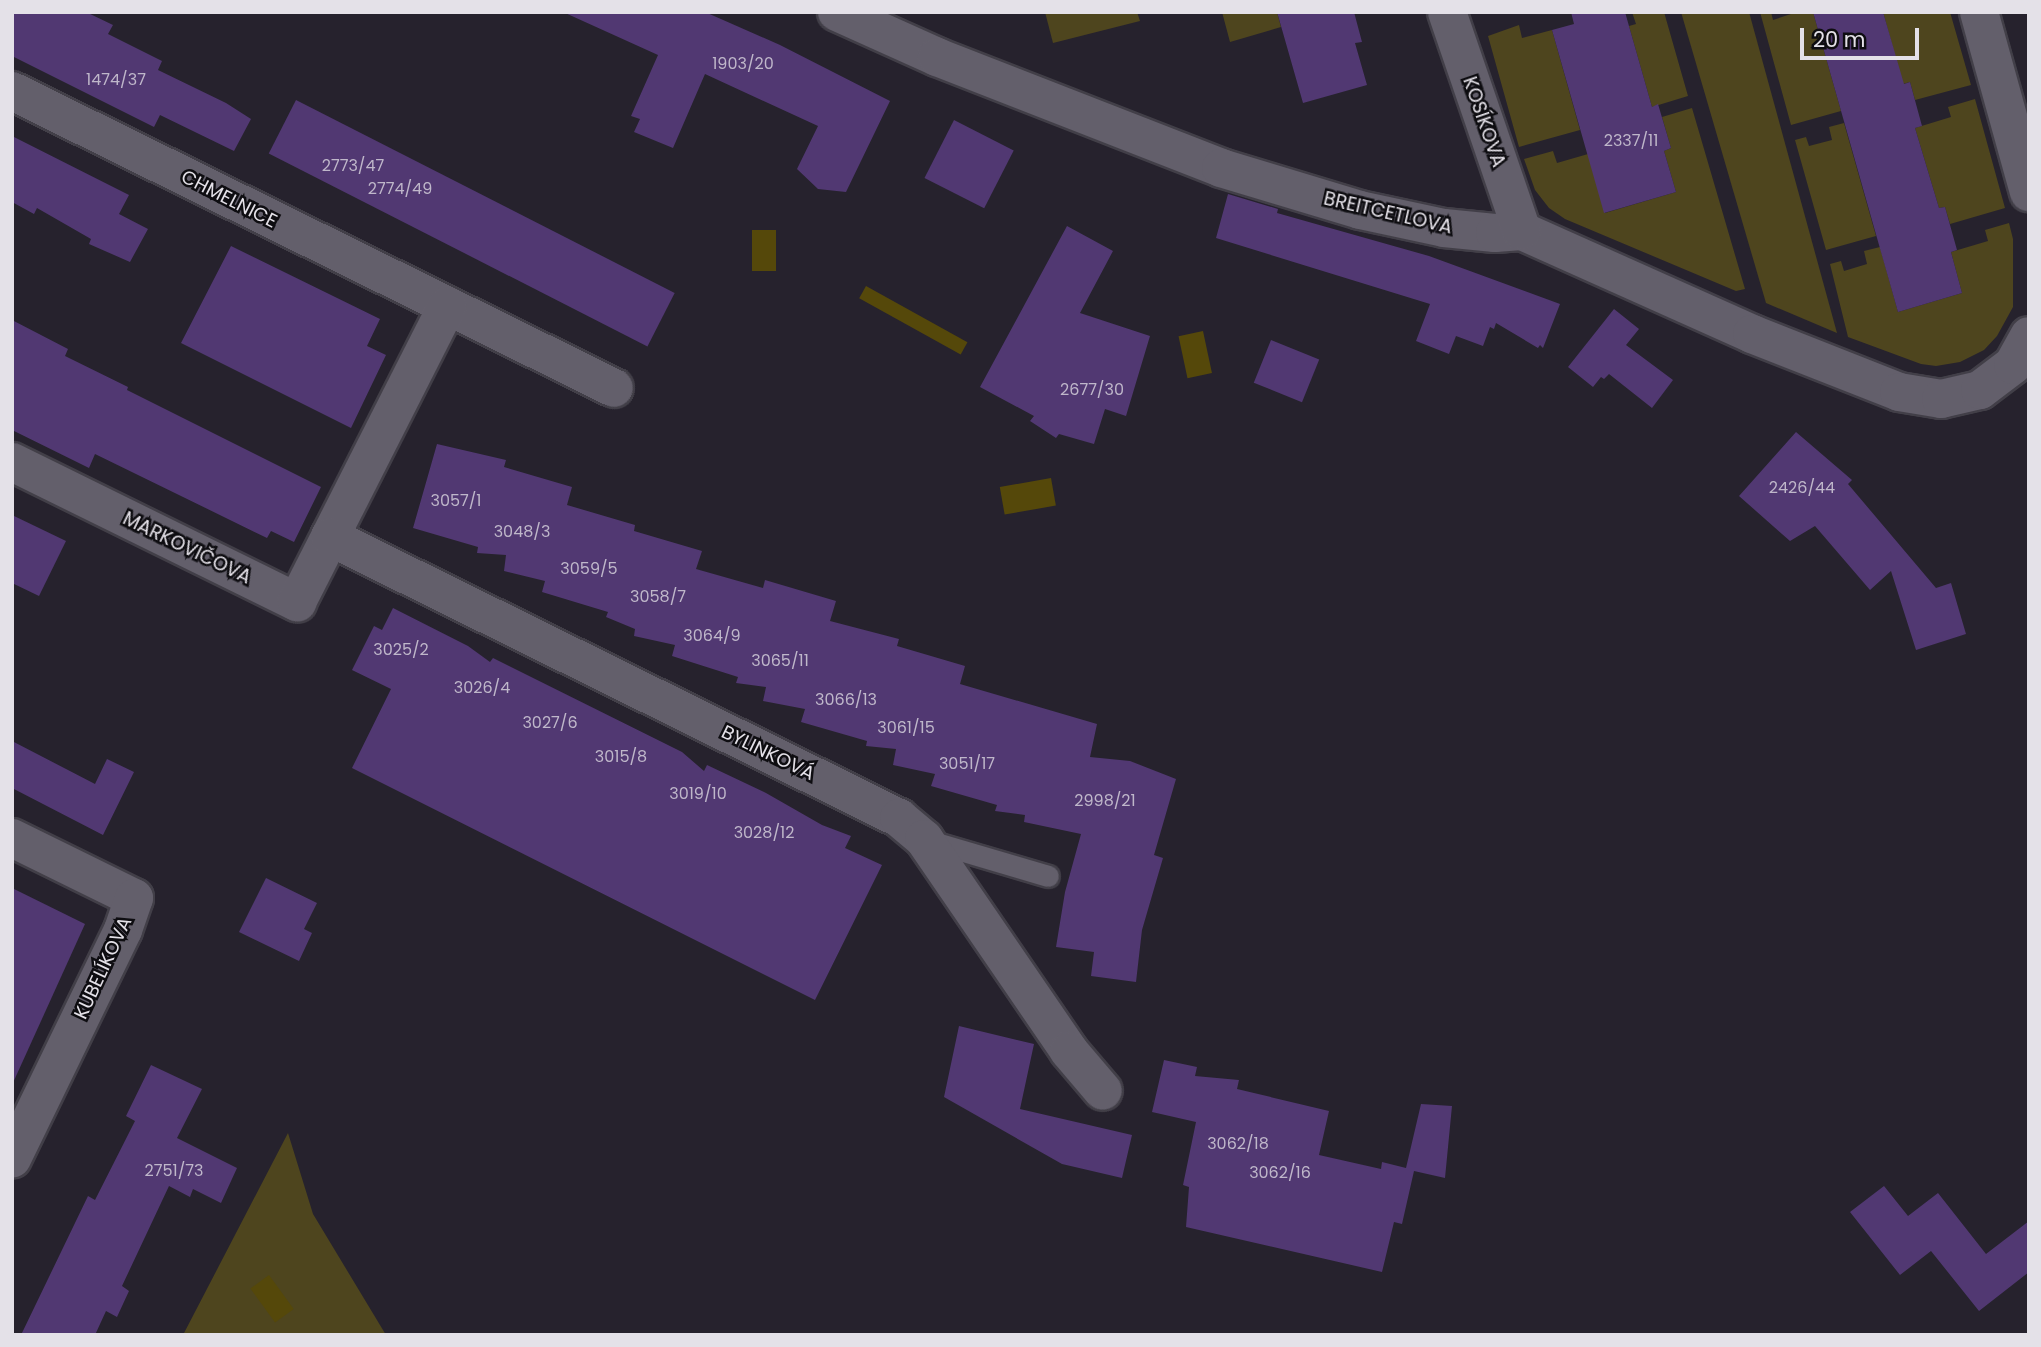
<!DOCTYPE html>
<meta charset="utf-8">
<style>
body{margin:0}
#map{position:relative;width:2041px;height:1347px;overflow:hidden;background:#26222d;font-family:Poppins,sans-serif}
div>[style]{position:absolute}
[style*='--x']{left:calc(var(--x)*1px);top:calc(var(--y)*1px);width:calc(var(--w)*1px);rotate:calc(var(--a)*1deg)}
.green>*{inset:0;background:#4e451e}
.water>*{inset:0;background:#55480a;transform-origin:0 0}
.building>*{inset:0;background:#513872;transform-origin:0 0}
.roads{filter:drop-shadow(2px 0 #423f48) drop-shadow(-2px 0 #423f48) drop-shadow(0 2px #423f48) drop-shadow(0 -2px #423f48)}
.service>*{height:21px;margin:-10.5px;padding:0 10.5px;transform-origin:10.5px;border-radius:10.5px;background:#635f6b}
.minor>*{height:38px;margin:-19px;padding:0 19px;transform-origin:19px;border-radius:19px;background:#635f6b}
span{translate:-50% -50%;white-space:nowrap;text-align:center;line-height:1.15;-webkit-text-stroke:5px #0e0d11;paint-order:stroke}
.number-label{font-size:16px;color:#bfb7ca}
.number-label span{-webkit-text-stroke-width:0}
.street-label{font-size:19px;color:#e4e1e8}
.frame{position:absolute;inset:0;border:14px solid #e4e1e8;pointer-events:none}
.scale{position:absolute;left:1800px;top:28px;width:119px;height:32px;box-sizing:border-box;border:4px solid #e4e1e8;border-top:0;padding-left:9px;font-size:21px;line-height:24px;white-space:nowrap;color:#e4e1e8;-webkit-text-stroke:5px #0e0d11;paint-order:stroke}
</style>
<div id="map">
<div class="green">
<i style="clip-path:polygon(1045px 12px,1137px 12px,1140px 21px,1053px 43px)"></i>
<i style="clip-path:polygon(1222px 12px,1277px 12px,1281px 27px,1230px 42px)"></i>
<i style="clip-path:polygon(1632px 12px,1664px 12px,1688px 96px,1652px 107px,1629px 26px,1636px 24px)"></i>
<i style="clip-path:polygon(1681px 12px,1749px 12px,1837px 333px,1766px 303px)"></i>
<i style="clip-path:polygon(1760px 12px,1771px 12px,1773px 20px,1797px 12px,1813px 12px,1841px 111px,1791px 125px)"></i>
<i style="clip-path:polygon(1883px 12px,1950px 12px,1971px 85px,1915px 100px,1910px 82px,1903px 84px)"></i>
<i style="clip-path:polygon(1519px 25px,1522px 38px,1552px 30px,1580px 130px,1519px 147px,1488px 36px)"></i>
<i style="clip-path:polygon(1975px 99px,2005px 208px,1950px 224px,1945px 207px,1939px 208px,1915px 128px,1951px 117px,1948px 107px)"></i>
<i style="clip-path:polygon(1692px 108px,1745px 289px,1736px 291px,1565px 219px,1549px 208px,1535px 190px,1524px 159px,1553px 151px,1557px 163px,1588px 154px,1605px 213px,1676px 192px,1664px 151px,1671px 148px,1662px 117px)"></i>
<i style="clip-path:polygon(1844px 123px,1876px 236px,1826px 250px,1795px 140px,1806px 137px,1809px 146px,1832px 140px,1829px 127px)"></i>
<i style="clip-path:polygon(2009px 223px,2013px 239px,2013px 307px,1997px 336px,1984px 350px,1960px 362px,1936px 366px,1921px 364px,1848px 337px,1830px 264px,1841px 261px,1844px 271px,1867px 264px,1864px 251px,1880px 247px,1898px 312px,1962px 293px,1951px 252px,1988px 241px,1985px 230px)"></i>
<i style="clip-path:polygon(288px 1133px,313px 1214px,386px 1335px,183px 1335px)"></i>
</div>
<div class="water">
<i style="left:752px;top:230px;width:24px;height:41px"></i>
<i style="left:866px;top:286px;width:116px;height:14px;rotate:29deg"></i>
<i style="left:1203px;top:331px;width:43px;height:25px;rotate:78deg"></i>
<i style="left:1051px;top:478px;width:28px;height:52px;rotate:80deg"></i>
<i style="left:269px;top:1275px;width:42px;height:23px;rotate:54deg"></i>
</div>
<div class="building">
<i style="clip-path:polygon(12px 12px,86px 12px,113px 25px,108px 34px,162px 61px,158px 70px,226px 103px,251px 119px,234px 151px,160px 115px,154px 127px,12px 56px)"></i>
<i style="clip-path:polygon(563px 12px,705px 12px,780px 45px,890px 101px,846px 192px,818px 189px,797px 169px,818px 126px,705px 74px,673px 148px,634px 132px,640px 119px,631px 116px,658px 55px)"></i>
<i style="clip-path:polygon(1277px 12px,1354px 12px,1362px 42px,1355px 43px,1367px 85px,1303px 103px)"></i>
<i style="clip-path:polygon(1571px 12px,1625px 12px,1652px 107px,1658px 104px,1671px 148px,1664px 151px,1676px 192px,1604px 213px,1552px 30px,1574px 24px)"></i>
<i style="clip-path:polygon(1813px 12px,1883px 12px,1904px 84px,1910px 82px,1922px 126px,1915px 128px,1939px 208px,1945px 207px,1957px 250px,1951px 252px,1962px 293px,1898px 312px)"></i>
<i style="left:296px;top:100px;width:425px;height:60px;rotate:27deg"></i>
<i style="left:954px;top:120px;width:67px;height:65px;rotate:27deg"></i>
<i style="clip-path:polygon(12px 136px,129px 195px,119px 214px,148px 229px,130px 262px,89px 244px,91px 239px,37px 208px,34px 214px,12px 202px)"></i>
<i style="clip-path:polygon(1228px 194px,1278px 209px,1277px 213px,1429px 256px,1560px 304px,1543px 348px,1540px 345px,1538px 348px,1496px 323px,1494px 329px,1490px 327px,1483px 346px,1456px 336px,1449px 354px,1416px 341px,1430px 304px,1216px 238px)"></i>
<i style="clip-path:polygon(1067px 226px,1113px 251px,1080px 313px,1150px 336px,1126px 416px,1105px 409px,1094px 444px,1059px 434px,1056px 438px,1030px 421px,1034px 416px,980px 387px)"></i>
<i style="clip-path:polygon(231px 246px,380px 319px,367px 346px,386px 355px,351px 428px,181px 343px)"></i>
<i style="clip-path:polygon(1614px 309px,1639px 329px,1626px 345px,1673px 380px,1652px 408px,1609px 374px,1604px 379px,1601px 377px,1593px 387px,1568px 367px)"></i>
<i style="clip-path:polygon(12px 320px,68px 349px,65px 356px,128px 387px,127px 390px,321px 487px,294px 542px,271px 531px,267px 538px,95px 454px,89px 468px,12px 430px)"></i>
<i style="left:1271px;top:340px;width:52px;height:46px;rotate:22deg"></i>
<i style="clip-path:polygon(1796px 432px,1852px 480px,1848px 484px,1936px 588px,1951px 583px,1966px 634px,1916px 650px,1891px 571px,1870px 590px,1815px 526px,1790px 541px,1739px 496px)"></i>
<i style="clip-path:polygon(437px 444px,506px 460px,504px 467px,572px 487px,567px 505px,635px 525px,634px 531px,702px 551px,696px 569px,763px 588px,765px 580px,836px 601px,830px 621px,899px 639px,897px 646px,965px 666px,960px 684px,1097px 724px,1090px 757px,1130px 761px,1176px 779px,1154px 855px,1163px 858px,1142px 930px,1136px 982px,1091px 976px,1094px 952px,1056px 947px,1065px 892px,1081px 834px,1024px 822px,1025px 815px,995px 811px,997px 805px,931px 786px,935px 774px,893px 765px,896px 749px,866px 746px,867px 741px,801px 722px,805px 709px,763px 701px,766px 687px,736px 683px,738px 677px,672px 656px,675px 645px,634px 636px,635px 629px,606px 617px,608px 612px,542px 592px,545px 581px,504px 571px,506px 555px,477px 553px,478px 547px,413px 528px)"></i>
<i style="clip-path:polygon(12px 515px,66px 541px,39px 596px,12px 583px)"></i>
<i style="clip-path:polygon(393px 608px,468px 646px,490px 662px,493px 658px,682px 752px,704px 771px,707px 765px,766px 793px,822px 825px,851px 836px,845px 848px,882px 865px,815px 1000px,352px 768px,391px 689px,352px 670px,374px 626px,382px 630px)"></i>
<i style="clip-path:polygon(12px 741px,95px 784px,107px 759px,134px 772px,103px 835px,12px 788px)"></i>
<i style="clip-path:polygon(266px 878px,317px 903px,304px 929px,312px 933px,299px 961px,239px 932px)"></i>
<i style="clip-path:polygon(12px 888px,85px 924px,12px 1085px)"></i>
<i style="clip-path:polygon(959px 1026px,1034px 1044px,1020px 1109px,1132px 1135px,1122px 1178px,1062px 1164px,944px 1097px)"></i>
<i style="clip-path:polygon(1164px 1060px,1197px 1067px,1195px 1076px,1239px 1080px,1237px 1089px,1329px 1111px,1319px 1155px,1381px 1169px,1382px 1162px,1406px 1168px,1421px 1104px,1452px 1106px,1445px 1178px,1414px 1171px,1402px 1224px,1394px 1222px,1382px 1272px,1186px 1227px,1189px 1187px,1183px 1185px,1196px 1122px,1152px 1112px)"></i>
<i style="clip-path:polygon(151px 1065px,202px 1089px,177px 1138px,237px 1168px,221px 1203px,193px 1189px,190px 1197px,169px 1186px,122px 1286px,129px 1291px,117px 1317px,106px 1311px,95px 1335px,21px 1335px,88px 1196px,95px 1200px,135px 1121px,126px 1116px)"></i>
<i style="clip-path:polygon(1884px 1186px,1908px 1216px,1938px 1193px,1986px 1254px,2029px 1221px,2029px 1272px,1979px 1311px,1931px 1251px,1900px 1275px,1850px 1212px)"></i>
</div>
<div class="roads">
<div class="service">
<i style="--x:926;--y:840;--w:127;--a:16.4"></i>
</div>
<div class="minor">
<i style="--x:837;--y:12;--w:110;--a:24.2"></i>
<i style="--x:937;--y:57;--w:305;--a:21.3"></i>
<i style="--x:1221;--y:168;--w:145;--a:16.8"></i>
<i style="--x:1360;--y:210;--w:86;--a:12.1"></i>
<i style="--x:1444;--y:228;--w:51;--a:5.6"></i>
<i style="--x:1495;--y:233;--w:27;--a:-4"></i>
<i style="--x:1522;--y:231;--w:252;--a:24.1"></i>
<i style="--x:1752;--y:334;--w:158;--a:21.5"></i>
<i style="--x:1899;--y:392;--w:43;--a:9.5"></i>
<i style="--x:1941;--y:399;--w:40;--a:-13"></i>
<i style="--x:1980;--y:390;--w:41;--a:-37.1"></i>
<i style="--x:2013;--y:365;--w:33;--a:-61"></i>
<i style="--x:1447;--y:12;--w:231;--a:71.1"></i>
<i style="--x:1979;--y:12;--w:187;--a:74.5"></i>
<i style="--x:12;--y:91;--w:671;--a:26.26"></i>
<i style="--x:12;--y:462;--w:318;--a:26.2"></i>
<i style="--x:297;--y:602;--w:332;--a:-63.1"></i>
<i style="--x:330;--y:537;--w:635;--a:26.28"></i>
<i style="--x:899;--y:818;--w:33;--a:40"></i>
<i style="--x:924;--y:839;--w:257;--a:55.6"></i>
<i style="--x:1069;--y:1051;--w:52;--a:49.6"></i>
<i style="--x:12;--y:838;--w:136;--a:26.2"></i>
<i style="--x:134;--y:898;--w:34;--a:109"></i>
<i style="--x:123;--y:930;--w:254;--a:115.9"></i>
</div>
</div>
<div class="number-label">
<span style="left:743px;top:64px">1903/20</span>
<span style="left:116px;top:80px">1474/37</span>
<span style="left:1631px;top:141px">2337/11</span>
<span style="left:353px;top:166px">2773/47</span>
<span style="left:400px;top:189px">2774/49</span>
<span style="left:1092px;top:390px">2677/30</span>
<span style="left:1802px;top:488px">2426/44</span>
<span style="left:456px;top:501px">3057/1</span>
<span style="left:522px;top:532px">3048/3</span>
<span style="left:589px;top:569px">3059/5</span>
<span style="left:658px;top:597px">3058/7</span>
<span style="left:712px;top:636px">3064/9</span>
<span style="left:401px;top:650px">3025/2</span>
<span style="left:780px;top:661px">3065/11</span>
<span style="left:482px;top:688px">3026/4</span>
<span style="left:846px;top:700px">3066/13</span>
<span style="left:550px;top:723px">3027/6</span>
<span style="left:906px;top:728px">3061/15</span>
<span style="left:621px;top:757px">3015/8</span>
<span style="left:967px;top:764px">3051/17</span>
<span style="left:698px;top:794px">3019/10</span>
<span style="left:1105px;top:801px">2998/21</span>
<span style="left:764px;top:833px">3028/12</span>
<span style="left:1238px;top:1144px">3062/18</span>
<span style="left:174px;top:1171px">2751/73</span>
<span style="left:1280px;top:1173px">3062/16</span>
</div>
<div class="street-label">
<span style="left:1484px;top:122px;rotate:71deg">KOSÍKOVA</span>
<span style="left:229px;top:199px;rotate:27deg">CHMELNICE</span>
<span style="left:1388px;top:213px;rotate:13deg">BREITCETLOVA</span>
<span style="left:187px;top:548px;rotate:26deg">MARKOVIČOVA</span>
<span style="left:768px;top:753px;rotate:26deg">BYLINKOVÁ</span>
<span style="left:103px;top:968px;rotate:-65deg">KUBELÍKOVA</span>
</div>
<div class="frame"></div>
<div class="scale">20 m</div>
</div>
